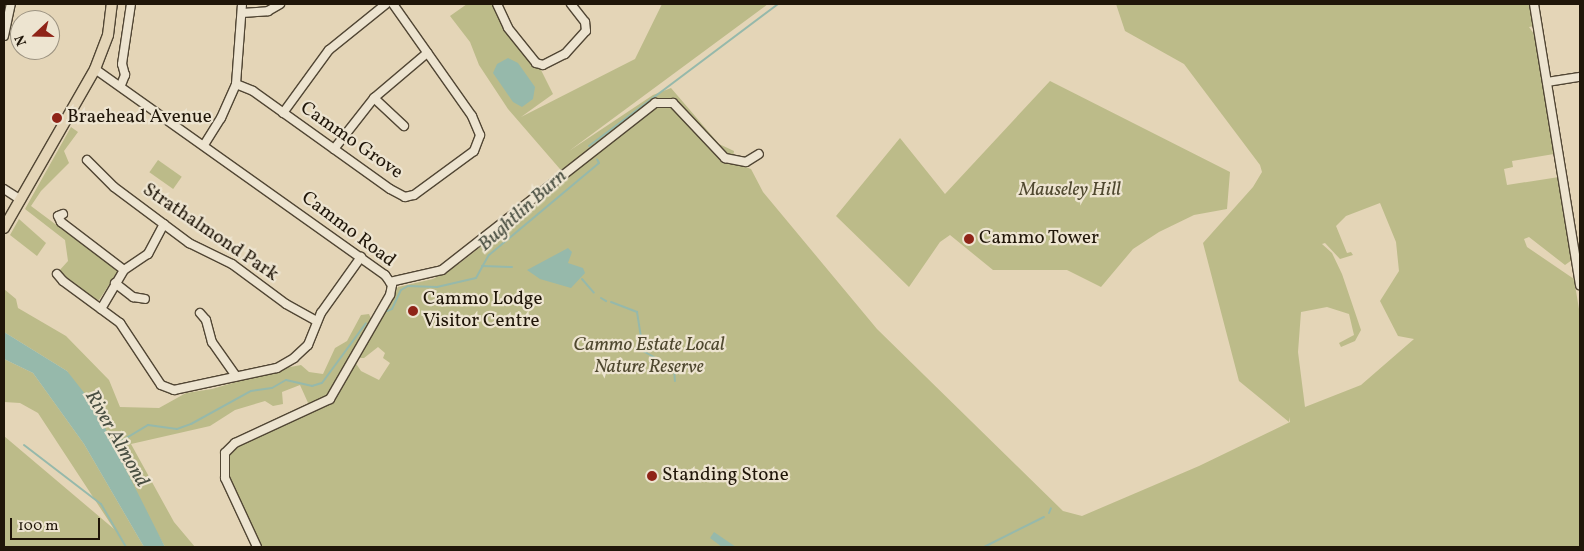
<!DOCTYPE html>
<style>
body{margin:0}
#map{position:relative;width:1584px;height:551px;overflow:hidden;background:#e4d5b7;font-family:Vollkorn,serif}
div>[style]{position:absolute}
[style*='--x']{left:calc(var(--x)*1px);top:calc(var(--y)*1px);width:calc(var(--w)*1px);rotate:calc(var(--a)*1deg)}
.green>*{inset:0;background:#bcbb89;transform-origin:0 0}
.water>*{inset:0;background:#96b9ab}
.stream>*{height:2px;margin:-1px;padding:0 1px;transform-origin:1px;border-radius:1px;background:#96b9ab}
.roads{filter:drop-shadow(1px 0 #514634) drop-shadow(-1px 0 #514634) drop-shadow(0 1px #514634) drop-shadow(0 -1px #514634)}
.minor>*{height:8px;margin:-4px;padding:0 4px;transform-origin:4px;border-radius:4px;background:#ede4d0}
.major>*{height:10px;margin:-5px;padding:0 5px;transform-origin:5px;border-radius:5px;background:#e4d5b7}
.dots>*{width:14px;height:14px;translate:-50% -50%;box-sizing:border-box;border:2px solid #ede4d0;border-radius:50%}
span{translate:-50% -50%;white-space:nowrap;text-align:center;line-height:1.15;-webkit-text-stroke:4.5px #ede4d0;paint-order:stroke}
.poi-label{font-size:19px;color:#201609}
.left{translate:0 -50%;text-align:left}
.street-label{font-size:19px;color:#201609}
.park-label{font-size:19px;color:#4f482f;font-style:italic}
.water-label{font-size:20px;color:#494f42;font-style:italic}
.frame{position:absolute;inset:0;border:5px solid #201609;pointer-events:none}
.north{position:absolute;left:10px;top:10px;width:50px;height:50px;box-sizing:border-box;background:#ede4d0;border:1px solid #9b9280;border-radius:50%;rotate:249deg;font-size:14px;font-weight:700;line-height:20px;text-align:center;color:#201609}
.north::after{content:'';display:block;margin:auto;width:18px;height:22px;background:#8f2418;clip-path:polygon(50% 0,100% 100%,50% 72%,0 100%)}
.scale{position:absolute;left:10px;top:518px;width:90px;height:22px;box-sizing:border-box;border:2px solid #201609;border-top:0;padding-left:6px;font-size:15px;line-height:18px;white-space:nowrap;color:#201609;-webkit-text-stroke:4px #ede4d0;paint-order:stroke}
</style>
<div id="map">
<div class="green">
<i style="clip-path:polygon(evenodd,467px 4px,494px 4px,499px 18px,533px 64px,540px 68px,553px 94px,521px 117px,635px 59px,662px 4px,768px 4px,569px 151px,653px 95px,671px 88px,719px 144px,734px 151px,732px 162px,751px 169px,763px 192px,877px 329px,1063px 511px,1082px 516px,1199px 466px,1290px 422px,1289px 417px,1289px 422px,1239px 381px,1203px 243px,1253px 187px,1262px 172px,1260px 165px,1184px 64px,1125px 31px,1116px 4px,1530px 4px,1534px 26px,1529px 27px,1536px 37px,1554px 154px,1512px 161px,1513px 167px,1504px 169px,1507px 185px,1559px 177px,1572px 260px,1565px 265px,1529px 237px,1524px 239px,1527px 247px,1574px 279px,1580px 315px,1580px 547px,260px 547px,228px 478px,228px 456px,242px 444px,330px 404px,355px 362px,361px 371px,379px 380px,390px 363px,383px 358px,385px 353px,378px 347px,364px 358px,357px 358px,398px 287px,433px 279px,460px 263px,553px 190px,566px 176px,508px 109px,479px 65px,470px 42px,450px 16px,467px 4px,1380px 203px,1396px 242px,1399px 271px,1380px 301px,1398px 336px,1414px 339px,1361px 385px,1305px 407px,1298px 352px,1301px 312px,1327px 307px,1349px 314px,1354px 335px,1339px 343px,1341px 347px,1355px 341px,1361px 330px,1342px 274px,1332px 253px,1322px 244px,1325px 243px,1340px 259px,1353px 255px,1351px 252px,1347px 253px,1336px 226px,1346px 216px,1380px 203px)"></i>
<i style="clip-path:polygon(1050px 81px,1230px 172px,1227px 209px,1194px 215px,1159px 232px,1133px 249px,1101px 287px,1067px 270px,993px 270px,950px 235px,940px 242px,909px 287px,836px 216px,900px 138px,945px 194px)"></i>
<i style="clip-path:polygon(71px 127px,78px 132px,64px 151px,69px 163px,41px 191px,31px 206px,118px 271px,99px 300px,93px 299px,58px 272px,68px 261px,65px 240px,25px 209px)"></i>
<i style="left:158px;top:160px;width:29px;height:15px;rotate:35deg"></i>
<i style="clip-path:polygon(19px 219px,46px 243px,37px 256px,10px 235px)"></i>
<i style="clip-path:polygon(4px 289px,16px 299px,18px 308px,66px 336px,109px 380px,120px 407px,159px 408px,186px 393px,212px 389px,285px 368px,301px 365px,309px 372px,323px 374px,335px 348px,347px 341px,361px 315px,369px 314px,372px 321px,326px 399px,309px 405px,300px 385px,282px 392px,283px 404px,273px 406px,265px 401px,235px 410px,210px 426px,131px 444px,174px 522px,195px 547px,165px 547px,67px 371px,4px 332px)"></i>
<i style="clip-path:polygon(4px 359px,33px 373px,84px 444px,144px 547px,4px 547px,4px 436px,114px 529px,38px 413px,20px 403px,4px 402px)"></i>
</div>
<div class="water">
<i style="clip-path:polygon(508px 58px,518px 63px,535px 87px,533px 99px,522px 107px,513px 102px,493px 73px,497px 64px)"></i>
<i style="clip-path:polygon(568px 248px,572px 252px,568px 263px,583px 268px,585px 273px,571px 288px,540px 279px,527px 270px)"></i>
<i style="clip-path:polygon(4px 332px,67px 371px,93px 404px,165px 547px,144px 547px,84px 444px,33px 373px,4px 359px)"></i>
<i style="clip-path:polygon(714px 532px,736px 547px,722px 547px,710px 538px)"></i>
</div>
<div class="stream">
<i style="--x:589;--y:146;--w:236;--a:-36.9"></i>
<i style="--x:482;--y:266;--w:30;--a:2"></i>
<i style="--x:582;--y:279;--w:18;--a:49"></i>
<i style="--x:601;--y:298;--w:6;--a:31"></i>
<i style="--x:611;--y:302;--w:28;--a:21"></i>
<i style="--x:637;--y:312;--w:39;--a:81"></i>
<i style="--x:643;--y:351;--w:35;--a:29"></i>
<i style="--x:674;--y:368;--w:13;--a:86"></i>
<i style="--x:387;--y:311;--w:5;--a:-22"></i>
<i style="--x:392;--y:309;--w:21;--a:-65"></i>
<i style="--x:401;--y:290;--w:8;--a:-30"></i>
<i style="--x:408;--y:286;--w:29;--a:2"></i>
<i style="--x:437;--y:287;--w:40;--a:-13"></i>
<i style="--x:476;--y:278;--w:26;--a:-61"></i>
<i style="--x:489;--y:255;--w:143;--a:-39.9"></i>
<i style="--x:599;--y:163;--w:4;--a:-117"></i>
<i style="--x:24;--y:445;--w:97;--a:37.5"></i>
<i style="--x:101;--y:504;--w:50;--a:59.8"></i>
<i style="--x:113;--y:446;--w:41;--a:-31"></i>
<i style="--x:148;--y:425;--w:29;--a:8"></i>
<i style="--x:177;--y:429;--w:15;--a:-20"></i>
<i style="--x:191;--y:424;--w:68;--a:-28.8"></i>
<i style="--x:251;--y:391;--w:21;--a:-8"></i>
<i style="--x:272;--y:388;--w:16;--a:-30"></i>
<i style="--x:286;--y:380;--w:27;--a:13"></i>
<i style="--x:312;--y:386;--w:10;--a:-17"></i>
<i style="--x:322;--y:383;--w:74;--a:-53.7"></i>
<i style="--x:1049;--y:513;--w:5;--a:-68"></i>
<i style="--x:984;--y:547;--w:67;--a:-26.6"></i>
</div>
<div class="roads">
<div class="minor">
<i style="--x:497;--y:4;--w:26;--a:65"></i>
<i style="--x:508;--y:28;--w:45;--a:51.3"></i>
<i style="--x:536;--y:63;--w:7;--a:16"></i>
<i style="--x:543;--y:65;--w:25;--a:-27"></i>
<i style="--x:565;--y:54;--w:31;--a:-48"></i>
<i style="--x:586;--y:31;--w:9;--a:-96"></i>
<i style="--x:585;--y:22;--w:23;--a:-128"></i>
<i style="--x:1534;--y:4;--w:285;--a:80.7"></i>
<i style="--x:242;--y:13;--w:26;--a:-4"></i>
<i style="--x:268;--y:11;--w:14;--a:-30"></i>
<i style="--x:4;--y:36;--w:33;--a:-78"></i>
<i style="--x:95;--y:69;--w:356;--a:35.4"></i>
<i style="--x:385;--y:275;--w:12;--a:55"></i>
<i style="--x:392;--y:285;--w:10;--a:101"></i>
<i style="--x:390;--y:295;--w:120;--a:120"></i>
<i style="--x:330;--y:399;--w:105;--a:155.1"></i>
<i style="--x:235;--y:443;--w:14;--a:135"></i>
<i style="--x:225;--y:453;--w:25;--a:90"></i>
<i style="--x:225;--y:478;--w:76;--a:65.1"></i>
<i style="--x:1547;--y:82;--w:33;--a:-9"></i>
<i style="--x:236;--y:84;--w:18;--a:22"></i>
<i style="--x:253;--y:91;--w:168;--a:35.6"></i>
<i style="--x:390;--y:189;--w:17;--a:28"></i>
<i style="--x:405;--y:197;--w:9;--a:-13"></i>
<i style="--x:414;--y:195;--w:74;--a:-36.3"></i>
<i style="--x:474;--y:151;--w:17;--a:-69"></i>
<i style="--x:480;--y:135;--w:21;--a:-113"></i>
<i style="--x:472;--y:116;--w:137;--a:-125.2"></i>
<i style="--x:121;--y:85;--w:11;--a:-68"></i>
<i style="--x:125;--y:75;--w:11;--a:-105"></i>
<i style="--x:122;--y:64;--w:61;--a:-81.5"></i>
<i style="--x:374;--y:98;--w:41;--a:43"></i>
<i style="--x:283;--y:113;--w:78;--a:-53.9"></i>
<i style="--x:329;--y:50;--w:73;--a:-38.9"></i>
<i style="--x:204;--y:145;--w:32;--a:-58"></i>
<i style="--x:221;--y:118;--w:37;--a:-66"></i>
<i style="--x:236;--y:84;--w:80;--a:-85.7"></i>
<i style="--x:334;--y:149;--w:65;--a:-51.9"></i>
<i style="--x:374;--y:98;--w:70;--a:-40.3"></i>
<i style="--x:87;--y:160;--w:38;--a:45"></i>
<i style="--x:114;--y:187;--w:94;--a:36.7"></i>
<i style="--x:189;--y:243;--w:48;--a:26"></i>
<i style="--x:232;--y:264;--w:67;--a:36.5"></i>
<i style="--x:286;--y:304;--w:35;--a:29"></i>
<i style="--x:4;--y:189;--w:20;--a:33"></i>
<i style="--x:63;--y:214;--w:5;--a:158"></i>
<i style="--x:58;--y:216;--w:7;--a:63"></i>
<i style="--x:61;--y:222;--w:79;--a:37.3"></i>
<i style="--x:57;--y:274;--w:9;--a:49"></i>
<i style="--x:63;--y:281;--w:71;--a:36.4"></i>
<i style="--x:120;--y:323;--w:74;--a:56.5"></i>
<i style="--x:161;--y:385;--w:14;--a:21"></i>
<i style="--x:174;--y:390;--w:105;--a:-12.1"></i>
<i style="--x:277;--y:368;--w:20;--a:-30"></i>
<i style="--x:294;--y:358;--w:19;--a:-43"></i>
<i style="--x:308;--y:345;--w:35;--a:-68"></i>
<i style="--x:321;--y:313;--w:69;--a:-54.5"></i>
<i style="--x:390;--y:282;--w:53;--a:-13"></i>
<i style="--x:442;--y:270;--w:271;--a:-38.1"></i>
<i style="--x:655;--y:103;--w:18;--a:0"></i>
<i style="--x:673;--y:103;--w:76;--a:46.6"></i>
<i style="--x:725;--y:158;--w:21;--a:11"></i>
<i style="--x:746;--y:162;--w:15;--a:-32"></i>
<i style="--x:115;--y:283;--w:23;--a:38"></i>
<i style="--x:133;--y:297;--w:12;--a:9"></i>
<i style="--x:101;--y:309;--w:45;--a:-59.5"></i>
<i style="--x:124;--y:270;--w:29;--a:-34"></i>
<i style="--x:148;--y:254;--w:34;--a:-62"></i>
<i style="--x:200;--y:313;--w:9;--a:49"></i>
<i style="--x:206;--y:320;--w:23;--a:75"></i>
<i style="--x:212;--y:342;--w:42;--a:54.8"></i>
</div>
<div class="major">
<i style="--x:4;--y:228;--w:183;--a:-60.2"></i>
<i style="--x:95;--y:69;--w:36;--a:-69"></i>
<i style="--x:108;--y:35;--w:31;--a:-83"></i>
</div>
</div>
<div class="dots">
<i style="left:57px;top:118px;background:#8f2418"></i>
<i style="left:969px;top:239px;background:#8f2418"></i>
<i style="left:413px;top:311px;background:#8f2418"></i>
<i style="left:652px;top:476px;background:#8f2418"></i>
</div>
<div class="poi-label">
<span class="left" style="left:67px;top:118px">Braehead Avenue</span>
<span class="left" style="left:979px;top:239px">Cammo Tower</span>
<span class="left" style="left:423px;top:311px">Cammo Lodge<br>Visitor Centre</span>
<span class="left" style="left:662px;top:476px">Standing Stone</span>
</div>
<div class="street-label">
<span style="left:351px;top:141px;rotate:35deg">Cammo Grove</span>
<span style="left:348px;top:230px;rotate:37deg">Cammo Road</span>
<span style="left:210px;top:233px;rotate:34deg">Strathalmond Park</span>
</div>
<div class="park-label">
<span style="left:1070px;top:191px">Mauseley Hill</span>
<span style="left:649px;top:357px">Cammo Estate Local<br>Nature Reserve</span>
</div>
<div class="water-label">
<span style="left:523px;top:211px;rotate:-42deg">Bughtlin Burn</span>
<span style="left:116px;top:439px;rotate:60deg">River Almond</span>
</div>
<div class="frame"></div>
<div class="north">N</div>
<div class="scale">100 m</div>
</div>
